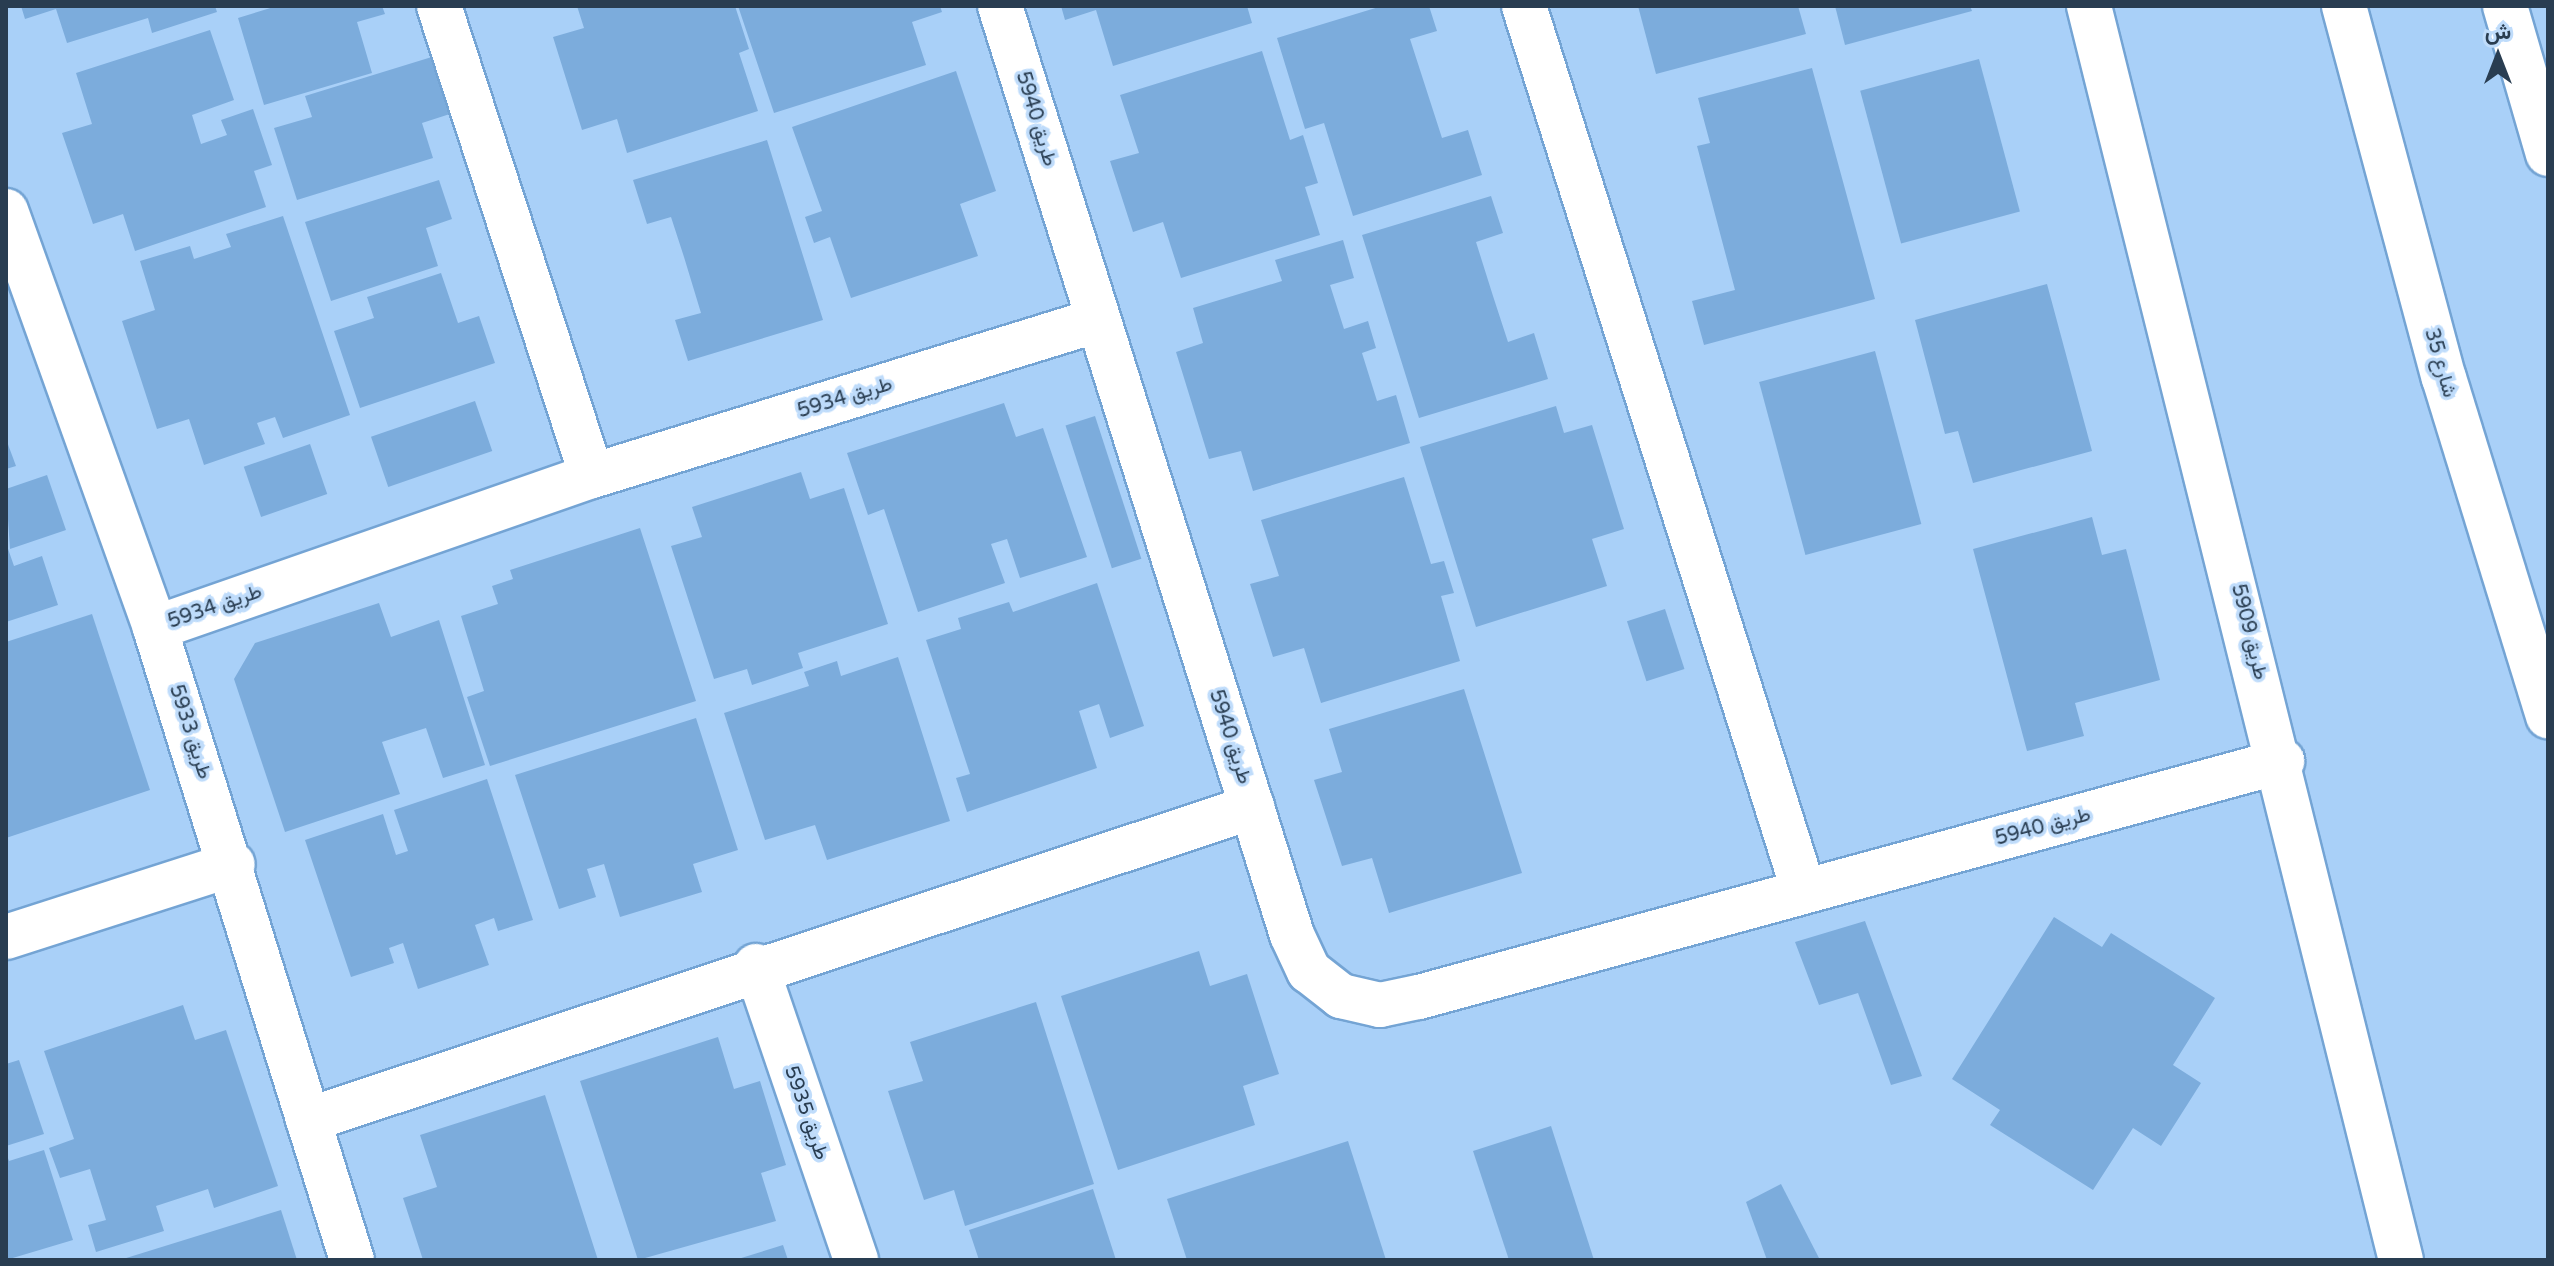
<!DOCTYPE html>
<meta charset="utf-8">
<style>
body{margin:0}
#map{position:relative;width:2554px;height:1266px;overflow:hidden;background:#a9d0f8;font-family:"Varela Round",Vazirmatn,sans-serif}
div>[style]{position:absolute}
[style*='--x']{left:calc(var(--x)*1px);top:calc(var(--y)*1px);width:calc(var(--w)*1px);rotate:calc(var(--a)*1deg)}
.building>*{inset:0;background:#7cacdc;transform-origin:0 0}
.roads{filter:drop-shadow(2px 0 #74a4d4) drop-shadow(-2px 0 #74a4d4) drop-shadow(0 2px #74a4d4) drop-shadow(0 -2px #74a4d4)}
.street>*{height:44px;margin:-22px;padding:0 22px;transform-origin:22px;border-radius:22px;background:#fff}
.secondary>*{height:44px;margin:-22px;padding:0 22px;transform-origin:22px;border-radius:22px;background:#fff}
span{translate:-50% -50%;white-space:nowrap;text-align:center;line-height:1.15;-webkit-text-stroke:7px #bfdcfb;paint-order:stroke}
.street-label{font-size:20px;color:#293d51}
.frame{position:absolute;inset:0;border:8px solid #293d51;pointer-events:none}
.north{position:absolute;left:2458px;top:16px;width:80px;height:80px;-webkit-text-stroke:6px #bfdcfb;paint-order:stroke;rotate:0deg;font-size:22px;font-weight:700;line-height:32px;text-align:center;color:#293d51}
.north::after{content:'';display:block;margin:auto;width:28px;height:36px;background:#293d51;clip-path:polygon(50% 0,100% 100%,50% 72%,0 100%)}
</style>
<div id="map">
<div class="building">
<i style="clip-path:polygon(21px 6px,215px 6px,217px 12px,152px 33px,148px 18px,67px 43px,56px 9px,25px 19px)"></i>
<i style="clip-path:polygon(277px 6px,382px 6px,385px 14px,357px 22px,372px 73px,264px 105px,238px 18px)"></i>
<i style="clip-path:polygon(577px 6px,735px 6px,749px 49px,739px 53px,758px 111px,627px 153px,617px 119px,582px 130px,553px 37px,584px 28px)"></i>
<i style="clip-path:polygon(738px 6px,940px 6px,942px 12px,912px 22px,926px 65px,774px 113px)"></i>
<i style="clip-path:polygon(1061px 6px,1247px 6px,1252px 23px,1113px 66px,1096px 10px,1065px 20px)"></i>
<i style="clip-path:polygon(1382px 6px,1429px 6px,1437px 31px,1410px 39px,1442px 138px,1468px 130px,1482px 175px,1353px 216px,1324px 123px,1305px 129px,1277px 38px)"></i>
<i style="clip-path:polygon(1638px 6px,1798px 6px,1806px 34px,1656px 74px)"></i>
<i style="clip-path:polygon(1835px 6px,1970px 6px,1972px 11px,1845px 45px)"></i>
<i style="clip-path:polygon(210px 30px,234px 100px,192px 115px,201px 144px,227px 135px,221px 120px,253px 109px,272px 165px,254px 171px,266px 207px,135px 251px,123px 214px,93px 224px,62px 133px,92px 124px,76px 73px)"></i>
<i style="clip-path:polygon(1262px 51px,1290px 140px,1303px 135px,1318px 183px,1305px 187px,1320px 235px,1181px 278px,1163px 222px,1133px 232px,1110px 161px,1139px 153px,1120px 95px)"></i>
<i style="clip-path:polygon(435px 56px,453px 113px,422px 123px,433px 158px,297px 200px,274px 128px,312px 117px,305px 96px)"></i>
<i style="left:1979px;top:59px;width:158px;height:123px;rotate:75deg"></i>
<i style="clip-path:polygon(1812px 68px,1875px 299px,1704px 345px,1692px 301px,1735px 290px,1697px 146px,1710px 143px,1698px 98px)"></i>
<i style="clip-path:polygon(956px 71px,996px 191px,960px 204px,978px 256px,851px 298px,830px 237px,814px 243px,805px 217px,822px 211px,792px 127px)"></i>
<i style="clip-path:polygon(767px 140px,823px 320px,688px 361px,675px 320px,701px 313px,684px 257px,671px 217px,647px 224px,633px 180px)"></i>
<i style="clip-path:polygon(439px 180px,452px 219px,426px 228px,438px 266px,331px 301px,305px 222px)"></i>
<i style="clip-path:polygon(1491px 196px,1503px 233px,1476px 242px,1493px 296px,1508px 342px,1534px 333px,1548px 379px,1419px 418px,1362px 235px)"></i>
<i style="clip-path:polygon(283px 216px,350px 415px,283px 438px,275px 417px,257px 423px,265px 444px,204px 465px,189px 419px,157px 429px,122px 321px,155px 310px,140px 261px,190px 246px,194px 259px,231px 247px,226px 234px)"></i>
<i style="clip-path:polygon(1343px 240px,1354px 278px,1330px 285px,1344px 329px,1368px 321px,1376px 348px,1362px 353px,1377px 401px,1396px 395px,1410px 443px,1253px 491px,1241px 451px,1209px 459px,1176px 352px,1203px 343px,1193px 308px,1282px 281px,1275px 260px)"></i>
<i style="clip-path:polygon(441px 273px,458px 323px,479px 316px,495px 363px,360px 408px,334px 331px,374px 318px,367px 297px)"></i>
<i style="clip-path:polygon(2047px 284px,2092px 451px,1973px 483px,1958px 431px,1945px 434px,1915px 320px)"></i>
<i style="left:1875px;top:351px;width:179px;height:120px;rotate:75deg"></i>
<i style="left:475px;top:401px;width:53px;height:110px;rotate:71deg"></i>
<i style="clip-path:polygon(1004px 403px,1016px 437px,1043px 428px,1087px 557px,1020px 578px,1007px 539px,991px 544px,1005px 583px,918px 612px,884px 509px,868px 515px,847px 453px)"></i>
<i style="clip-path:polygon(1556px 406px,1564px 433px,1592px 425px,1624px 529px,1592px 539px,1607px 586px,1476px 627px,1420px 447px)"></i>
<i style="left:1095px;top:416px;width:150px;height:31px;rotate:72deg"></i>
<i style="clip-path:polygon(6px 439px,16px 466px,6px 469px)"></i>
<i style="left:310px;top:444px;width:53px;height:70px;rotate:71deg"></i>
<i style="clip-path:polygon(801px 472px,810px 499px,844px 488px,888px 624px,798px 653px,803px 668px,752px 685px,747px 669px,714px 679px,671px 546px,702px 537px,692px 507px)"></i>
<i style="clip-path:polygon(47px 475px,66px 530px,10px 549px,6px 489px)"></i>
<i style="clip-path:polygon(1404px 477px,1431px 564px,1444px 561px,1454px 593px,1441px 596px,1460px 661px,1321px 703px,1304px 648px,1273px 657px,1250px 584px,1279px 576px,1261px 520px)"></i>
<i style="clip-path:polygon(2092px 517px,2102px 555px,2126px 549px,2160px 680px,2075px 703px,2084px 736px,2027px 751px,1973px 549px)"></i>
<i style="clip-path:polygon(640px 528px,696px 701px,490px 766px,467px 697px,484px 691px,461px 616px,498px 604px,492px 586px,513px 579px,510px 570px)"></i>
<i style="clip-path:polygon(6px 543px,14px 566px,42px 556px,58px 605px,6px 622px)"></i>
<i style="clip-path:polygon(1097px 583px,1144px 726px,1110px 738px,1099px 704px,1079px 711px,1097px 768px,967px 812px,956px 778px,970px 774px,926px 640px,961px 629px,958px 618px,1009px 602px,1013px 612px)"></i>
<i style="clip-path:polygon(379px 603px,391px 637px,439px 620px,485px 765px,443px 778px,426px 728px,382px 742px,400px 794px,285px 832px,234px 679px,255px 643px)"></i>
<i style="left:1665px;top:609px;width:63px;height:40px;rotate:72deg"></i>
<i style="clip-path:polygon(92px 614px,150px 790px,6px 838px,6px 642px)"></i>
<i style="clip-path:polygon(898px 657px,950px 821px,827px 860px,815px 825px,765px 840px,724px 713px,809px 686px,804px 672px,837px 661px,841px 676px)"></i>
<i style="clip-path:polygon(1464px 689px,1522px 873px,1389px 913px,1372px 858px,1342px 866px,1314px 780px,1342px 772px,1329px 729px)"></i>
<i style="clip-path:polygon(696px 718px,738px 850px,693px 864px,702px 892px,620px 917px,604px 864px,587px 869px,596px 897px,559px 909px,515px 775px)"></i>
<i style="clip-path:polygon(487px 779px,533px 920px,498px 931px,494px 918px,475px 925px,489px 965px,418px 989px,403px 943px,389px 948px,394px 963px,351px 977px,305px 840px,383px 814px,396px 855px,408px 851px,394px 810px)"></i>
<i style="clip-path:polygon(2054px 917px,2102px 947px,2111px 933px,2215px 998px,2173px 1065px,2201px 1083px,2161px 1146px,2133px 1128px,2093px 1190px,1990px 1125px,2000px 1110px,1952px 1079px)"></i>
<i style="clip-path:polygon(1865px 921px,1922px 1076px,1891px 1085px,1858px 993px,1819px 1005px,1795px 942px)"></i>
<i style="clip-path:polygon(1199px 951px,1210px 986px,1247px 974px,1279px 1074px,1243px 1086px,1255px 1125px,1118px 1170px,1061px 996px)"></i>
<i style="clip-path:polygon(1036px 1002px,1094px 1184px,965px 1226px,954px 1190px,924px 1200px,888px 1091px,923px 1081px,910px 1042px)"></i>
<i style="clip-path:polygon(183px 1005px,195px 1040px,226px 1030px,278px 1186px,214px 1208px,208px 1189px,156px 1206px,164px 1231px,96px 1252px,88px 1225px,106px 1220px,90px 1169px,60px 1178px,49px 1148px,74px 1139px,44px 1051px)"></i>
<i style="clip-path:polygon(718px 1037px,734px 1089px,760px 1081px,786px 1165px,761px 1173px,776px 1221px,638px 1260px,580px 1081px)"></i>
<i style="clip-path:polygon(19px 1060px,44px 1134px,6px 1146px,6px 1064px)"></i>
<i style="clip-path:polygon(545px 1095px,598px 1260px,423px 1260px,403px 1198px,437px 1187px,420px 1135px)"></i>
<i style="clip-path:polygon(1551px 1126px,1594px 1260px,1509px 1260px,1473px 1151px)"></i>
<i style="clip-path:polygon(1348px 1141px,1386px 1260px,1187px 1260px,1167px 1199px)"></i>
<i style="clip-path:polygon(44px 1150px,73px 1240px,6px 1260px,6px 1153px,9px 1161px)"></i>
<i style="clip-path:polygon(1781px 1184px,1820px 1260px,1767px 1260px,1746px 1202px)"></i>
<i style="clip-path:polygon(1093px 1189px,1116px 1260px,979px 1260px,969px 1230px)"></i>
<i style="clip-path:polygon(281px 1210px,297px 1260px,123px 1260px,123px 1259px)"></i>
<i style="clip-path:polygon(783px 1245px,788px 1260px,738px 1260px,738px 1259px)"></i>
</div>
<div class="roads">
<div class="street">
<i style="--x:439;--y:6;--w:494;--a:72"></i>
<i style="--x:1000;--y:6;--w:974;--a:72.55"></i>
<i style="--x:1292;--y:935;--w:40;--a:65"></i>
<i style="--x:1309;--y:971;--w:41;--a:38"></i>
<i style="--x:1341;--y:996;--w:40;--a:13"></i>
<i style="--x:1380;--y:1005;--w:40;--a:-12"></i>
<i style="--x:1419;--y:997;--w:895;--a:-15.29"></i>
<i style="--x:1524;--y:6;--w:929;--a:72.46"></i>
<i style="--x:2089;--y:6;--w:1292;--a:76.03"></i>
<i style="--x:6;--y:211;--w:443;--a:70.3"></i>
<i style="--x:155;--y:628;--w:662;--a:72.69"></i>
<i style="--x:155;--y:628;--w:463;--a:-19.2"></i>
<i style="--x:592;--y:476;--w:530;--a:-17.13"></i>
<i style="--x:6;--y:937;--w:238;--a:-17.8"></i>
<i style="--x:756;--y:966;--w:311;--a:71.2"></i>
<i style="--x:308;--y:1120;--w:995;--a:-18.34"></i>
</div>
<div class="secondary">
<i style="--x:2344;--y:6;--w:385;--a:75"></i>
<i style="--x:2444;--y:378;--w:354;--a:72.9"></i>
<i style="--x:2505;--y:6;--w:154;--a:73.8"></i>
</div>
</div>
<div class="street-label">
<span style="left:1036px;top:119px;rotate:73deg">طريق 5940</span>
<span style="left:2440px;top:363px;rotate:74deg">شارع 35</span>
<span style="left:845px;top:398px;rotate:-17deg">طريق 5934</span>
<span style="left:215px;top:607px;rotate:-19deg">طريق 5934</span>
<span style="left:2249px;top:632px;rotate:76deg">طريق 5909</span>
<span style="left:190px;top:732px;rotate:72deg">طريق 5933</span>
<span style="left:1230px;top:737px;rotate:72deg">طريق 5940</span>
<span style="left:2043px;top:827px;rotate:-15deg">طريق 5940</span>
<span style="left:806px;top:1113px;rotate:71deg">طريق 5935</span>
</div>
<div class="frame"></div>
<div class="north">ش</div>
</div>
